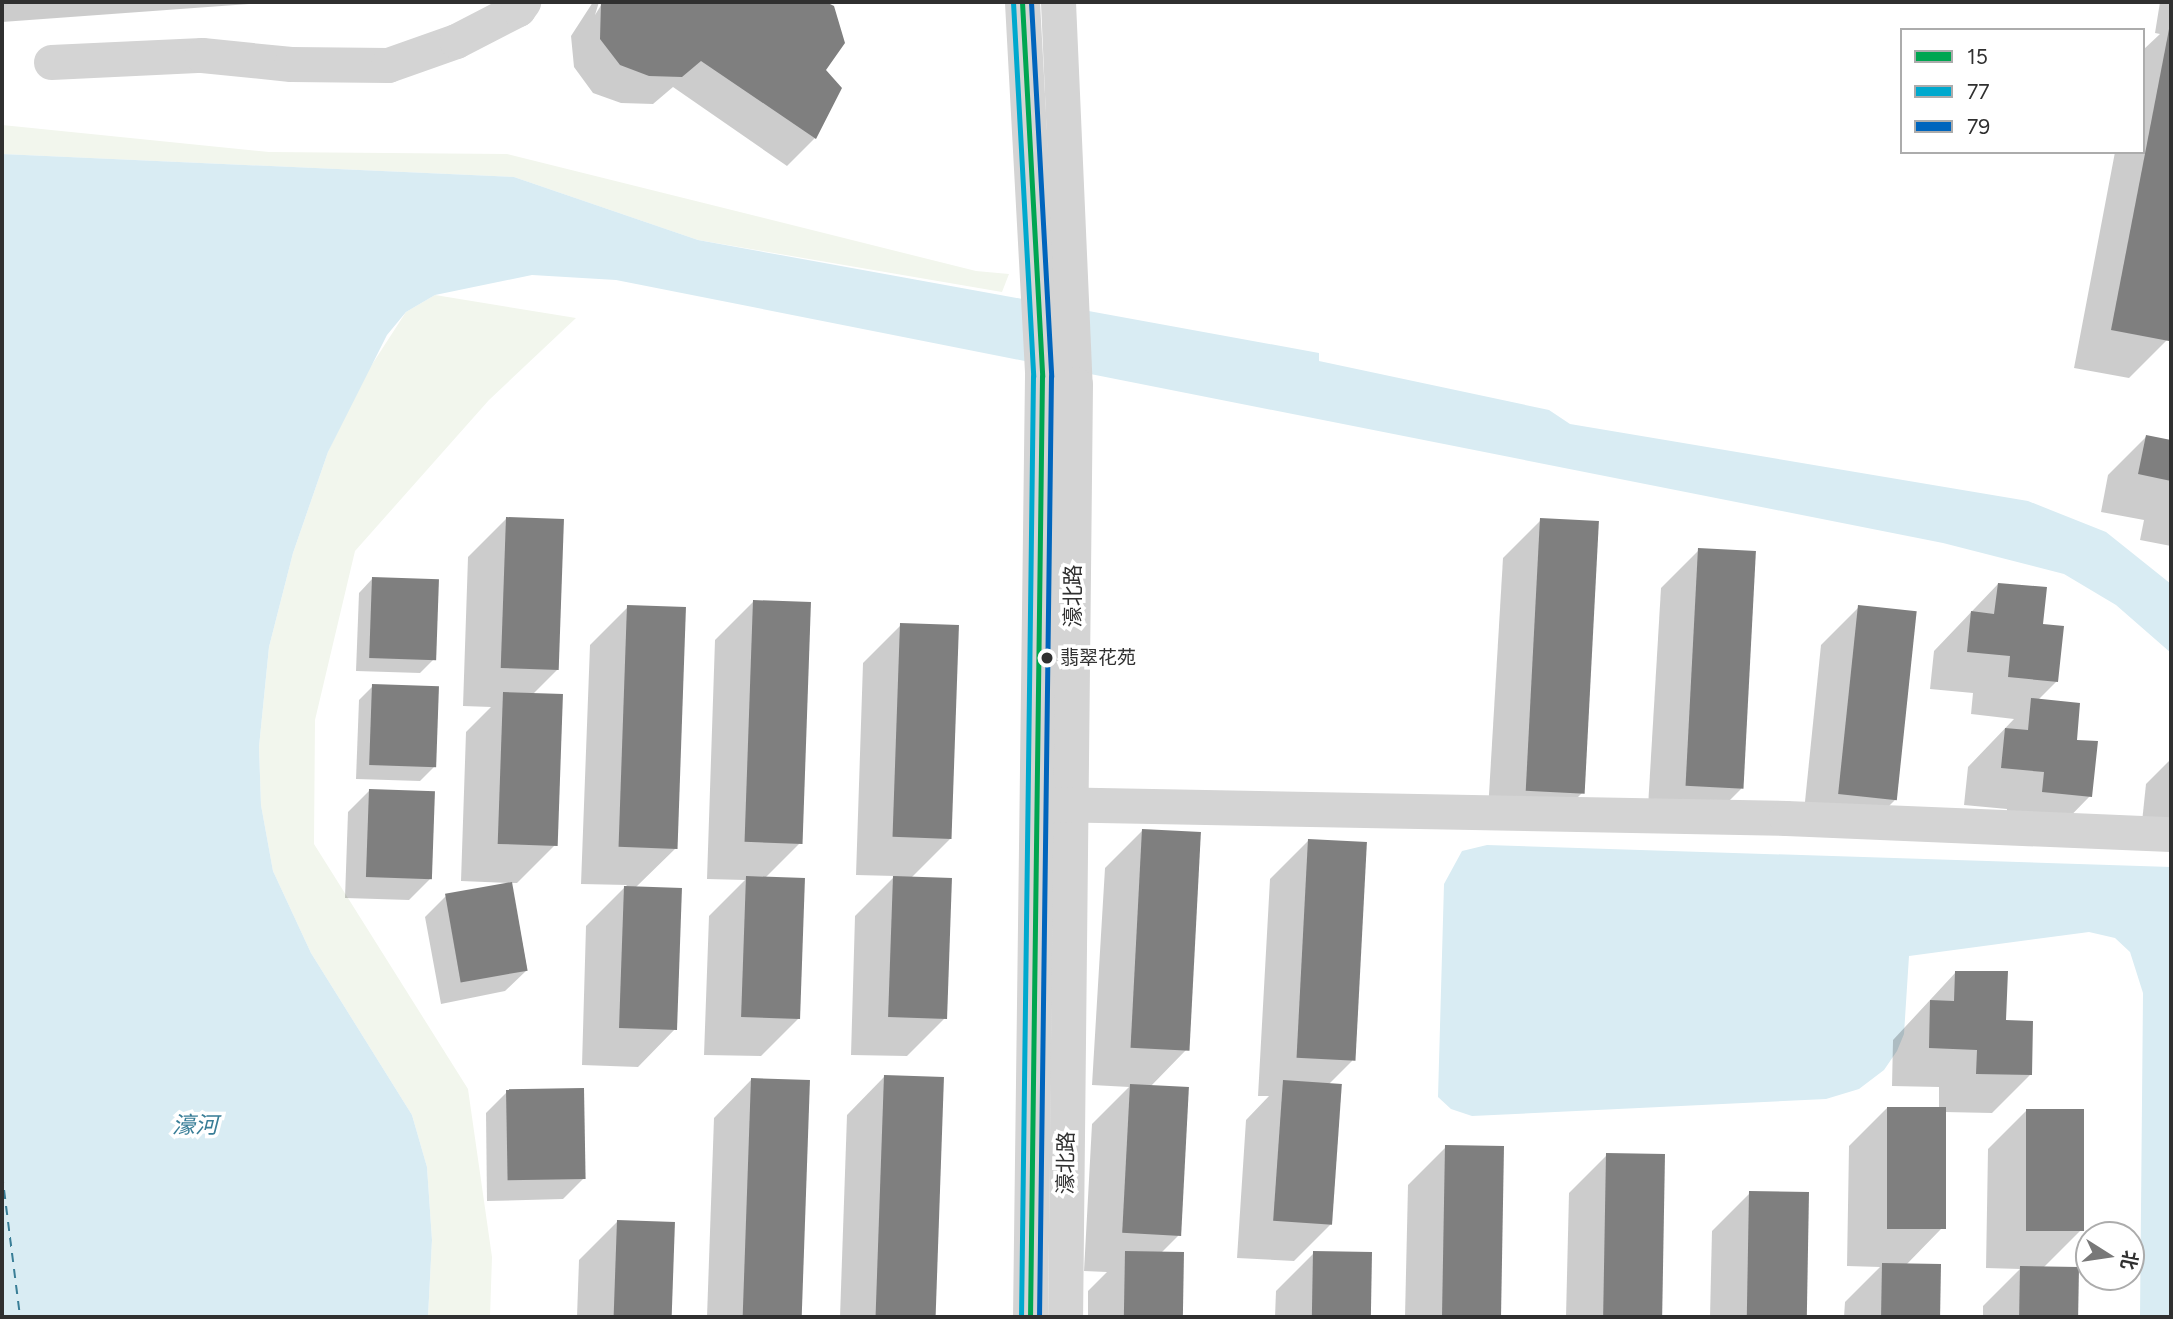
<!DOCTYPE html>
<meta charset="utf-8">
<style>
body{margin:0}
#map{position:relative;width:2173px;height:1319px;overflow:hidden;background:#fff;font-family:Figtree,"Noto Sans SC",sans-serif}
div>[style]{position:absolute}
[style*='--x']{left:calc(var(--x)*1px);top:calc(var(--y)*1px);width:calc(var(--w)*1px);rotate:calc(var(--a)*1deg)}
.green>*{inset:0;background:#f2f6ed}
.water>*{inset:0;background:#d9ecf3}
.shadow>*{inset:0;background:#0003}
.ferry>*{height:2px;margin-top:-1px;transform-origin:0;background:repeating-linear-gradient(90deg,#397e97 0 9px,transparent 0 16px)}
.building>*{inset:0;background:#7f7f7f;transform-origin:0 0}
.minor>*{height:35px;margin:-17.5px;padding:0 17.5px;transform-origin:17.5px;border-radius:17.5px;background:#d4d4d4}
.bus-1>*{height:5px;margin:-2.5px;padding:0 2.5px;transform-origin:2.5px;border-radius:2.5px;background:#00a651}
.bus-2>*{height:5px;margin:-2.5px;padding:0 2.5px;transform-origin:2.5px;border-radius:2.5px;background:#00a9ce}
.bus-3>*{height:5px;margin:-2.5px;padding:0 2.5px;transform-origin:2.5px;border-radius:2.5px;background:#0065bd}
.dots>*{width:19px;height:19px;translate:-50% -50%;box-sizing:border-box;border:4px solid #fff;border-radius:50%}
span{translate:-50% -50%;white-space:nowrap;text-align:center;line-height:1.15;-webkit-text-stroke:7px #fff;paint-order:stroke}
.bus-label{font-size:19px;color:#303030}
.left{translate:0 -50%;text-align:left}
.street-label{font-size:21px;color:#303030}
.water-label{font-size:23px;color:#397e97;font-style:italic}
.frame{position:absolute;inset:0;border:4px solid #303030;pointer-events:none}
.legend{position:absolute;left:1900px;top:28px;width:245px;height:126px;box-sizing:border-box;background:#fff;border:2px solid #acacac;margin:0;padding:9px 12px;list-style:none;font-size:21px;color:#303030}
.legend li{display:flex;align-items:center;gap:14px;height:35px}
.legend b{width:35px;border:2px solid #acacac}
.north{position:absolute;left:2075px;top:1221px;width:70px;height:70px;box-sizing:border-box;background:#fff;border:2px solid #acacac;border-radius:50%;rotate:102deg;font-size:19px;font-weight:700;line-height:28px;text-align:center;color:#303030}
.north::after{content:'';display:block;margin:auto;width:24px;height:32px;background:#787878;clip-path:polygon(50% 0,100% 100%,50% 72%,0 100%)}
</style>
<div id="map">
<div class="green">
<i style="clip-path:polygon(2px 125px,269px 152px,507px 154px,976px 271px,1009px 274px,1002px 292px,698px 240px,514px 177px,2px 154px)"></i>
<i style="clip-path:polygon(435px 295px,576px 318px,489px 400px,355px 551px,315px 720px,314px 844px,468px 1089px,492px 1257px,490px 1317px,428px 1317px,432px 1240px,427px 1167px,412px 1115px,311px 953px,273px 871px,261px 805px,259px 747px,269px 647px,293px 553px,328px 452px,360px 383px,406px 312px)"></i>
</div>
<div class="water">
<i style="clip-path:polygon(2px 154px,514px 177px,698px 240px,1319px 353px,1319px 361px,1549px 410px,1570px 424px,2028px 501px,2106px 532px,2171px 584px,2171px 653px,2116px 605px,2064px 574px,1943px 543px,616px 280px,532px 275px,435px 295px,406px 312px,387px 335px,328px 452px,293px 553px,269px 647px,259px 747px,261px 805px,273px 871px,311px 953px,412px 1115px,427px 1167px,432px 1240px,428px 1317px,2px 1317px)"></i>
<i style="clip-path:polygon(1487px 845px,2171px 867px,2171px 1317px,2140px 1317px,2143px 993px,2130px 952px,2115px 938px,2089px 932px,1909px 956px,1904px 1034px,1897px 1051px,1884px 1070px,1859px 1089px,1826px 1099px,1472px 1116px,1451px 1109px,1438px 1097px,1444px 884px,1462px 851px)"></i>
</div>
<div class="shadow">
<i style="clip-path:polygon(2px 2px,275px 2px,2px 22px)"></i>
<i style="clip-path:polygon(593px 2px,599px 2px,595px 15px,603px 2px,822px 2px,832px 7px,823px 70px,840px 89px,815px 138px,787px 166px,673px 87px,653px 104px,621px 103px,593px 93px,574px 67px,571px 36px)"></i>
<i style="clip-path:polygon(2160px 2px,2171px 2px,2171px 319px,2167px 340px,2129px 378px,2074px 368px,2115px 152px,2143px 152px,2143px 50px,2160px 34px,2155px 33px)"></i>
<i style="clip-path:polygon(2146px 437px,2171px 441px,2171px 546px,2140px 540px,2144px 520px,2101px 512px,2108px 475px)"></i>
<i style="clip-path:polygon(506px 519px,557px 670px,532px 695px,555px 845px,517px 883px,511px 883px,527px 970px,505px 991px,441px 1004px,425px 917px,446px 896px,509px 883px,461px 881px,466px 732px,491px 707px,463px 706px,468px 557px)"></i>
<i style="clip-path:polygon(1541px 520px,1582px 793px,1544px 831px,1487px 828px,1503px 558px)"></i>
<i style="clip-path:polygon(1699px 550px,1741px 789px,1703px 827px,1647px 824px,1661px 588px)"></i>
<i style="clip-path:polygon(373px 578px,434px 659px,420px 673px,356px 671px,359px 593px)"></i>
<i style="clip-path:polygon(1998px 584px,2041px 625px,2057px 681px,2037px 701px,2075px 741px,2090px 796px,2052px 835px,2005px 830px,2007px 809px,1964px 805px,1968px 767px,2014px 719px,1971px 714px,1973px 693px,1930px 689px,1934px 651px)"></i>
<i style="clip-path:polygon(753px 602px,801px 842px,765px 878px,799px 1018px,761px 1056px,704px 1055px,709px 916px,745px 880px,707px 879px,715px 640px)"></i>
<i style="clip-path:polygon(628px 607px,676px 848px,635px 888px,676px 1028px,638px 1067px,582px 1065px,586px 926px,627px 885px,581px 884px,590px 645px)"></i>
<i style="clip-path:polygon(1859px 607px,1896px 799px,1858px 837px,1802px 831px,1821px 645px)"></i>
<i style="clip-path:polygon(901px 625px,950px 839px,910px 879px,945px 1018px,907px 1056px,851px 1055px,855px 916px,895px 876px,856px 875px,863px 663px)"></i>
<i style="clip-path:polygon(373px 686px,434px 767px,420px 781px,356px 779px,359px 700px)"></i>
<i style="clip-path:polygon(2171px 759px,2171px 825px,2142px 822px,2146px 784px)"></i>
<i style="clip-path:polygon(369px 791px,430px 879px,409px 900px,345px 898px,348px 812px)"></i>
<i style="clip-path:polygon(1143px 830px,1186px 1050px,1150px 1087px,1178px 1236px,1161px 1253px,1182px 1254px,1181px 1317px,1088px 1317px,1088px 1291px,1107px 1272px,1084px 1271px,1092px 1124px,1129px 1087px,1092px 1085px,1105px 868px)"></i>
<i style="clip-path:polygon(1308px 841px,1352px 1061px,1328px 1085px,1332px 1223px,1294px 1261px,1237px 1258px,1246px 1120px,1269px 1096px,1258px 1096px,1270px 879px)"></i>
<i style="clip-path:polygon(1956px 972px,2005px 1022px,2030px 1075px,1992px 1113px,1944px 1112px,1941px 1229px,1906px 1265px,1939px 1266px,1938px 1317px,1844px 1317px,1845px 1302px,1880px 1267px,1847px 1266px,1849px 1146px,1887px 1108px,1939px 1109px,1939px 1087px,1892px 1086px,1893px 1040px)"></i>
<i style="clip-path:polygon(885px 1076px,942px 1078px,934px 1317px,840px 1317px,847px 1115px)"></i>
<i style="clip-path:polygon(752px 1079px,809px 1081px,800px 1317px,707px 1317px,714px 1118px)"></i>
<i style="clip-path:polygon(507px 1092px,584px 1178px,563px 1199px,487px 1201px,486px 1113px)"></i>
<i style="clip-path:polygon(2026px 1111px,2080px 1231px,2043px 1268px,2077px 1269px,2077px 1317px,1983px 1317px,1983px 1306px,2020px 1269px,1986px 1268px,1988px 1149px)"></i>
<i style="clip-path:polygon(1446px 1147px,1502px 1148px,1499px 1317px,1405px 1317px,1408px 1185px)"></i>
<i style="clip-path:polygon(1607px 1155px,1663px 1156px,1660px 1317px,1566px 1317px,1569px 1193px)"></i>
<i style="clip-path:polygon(1750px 1193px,1807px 1194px,1804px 1317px,1710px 1317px,1712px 1231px)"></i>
<i style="clip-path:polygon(617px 1222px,673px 1224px,670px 1317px,577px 1317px,579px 1260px)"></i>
<i style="clip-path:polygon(1314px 1253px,1370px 1254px,1369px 1317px,1275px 1317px,1276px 1291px)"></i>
</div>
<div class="ferry">
<i style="--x:2;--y:1174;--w:144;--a:82.8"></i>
</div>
<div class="building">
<i style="clip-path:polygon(601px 2px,826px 2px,834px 6px,845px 43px,826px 70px,842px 88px,816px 139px,701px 61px,682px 77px,649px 76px,620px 65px,600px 39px)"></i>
<i style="clip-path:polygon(2170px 24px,2171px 328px,2169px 341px,2111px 330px)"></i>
<i style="clip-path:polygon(2146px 435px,2171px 440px,2171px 481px,2138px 474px)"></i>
<i style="left:506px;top:517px;width:58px;height:151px;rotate:2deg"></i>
<i style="left:1540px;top:518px;width:59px;height:273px;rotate:3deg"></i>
<i style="left:1698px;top:548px;width:58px;height:238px;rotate:3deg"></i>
<i style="left:372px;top:577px;width:67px;height:81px;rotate:2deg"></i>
<i style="clip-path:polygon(1998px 583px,2047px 587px,2043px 624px,2064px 626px,2058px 682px,2008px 677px,2010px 656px,1967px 652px,1971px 611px,1994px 614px)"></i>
<i style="left:753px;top:600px;width:58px;height:242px;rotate:2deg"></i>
<i style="left:627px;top:605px;width:59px;height:242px;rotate:2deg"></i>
<i style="left:1858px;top:605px;width:59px;height:190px;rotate:6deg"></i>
<i style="left:900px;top:623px;width:59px;height:214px;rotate:2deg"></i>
<i style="left:372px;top:684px;width:67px;height:81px;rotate:2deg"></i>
<i style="left:503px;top:692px;width:60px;height:152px;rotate:2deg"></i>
<i style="clip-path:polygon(2031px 698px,2080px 703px,2077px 740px,2098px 741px,2092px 797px,2042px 792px,2044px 772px,2001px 768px,2005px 728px,2028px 730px)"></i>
<i style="left:369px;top:789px;width:66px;height:88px;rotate:2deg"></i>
<i style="left:1142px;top:829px;width:59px;height:219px;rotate:3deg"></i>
<i style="left:1308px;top:839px;width:59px;height:219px;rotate:3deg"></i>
<i style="left:746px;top:876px;width:59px;height:141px;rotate:2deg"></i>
<i style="left:893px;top:876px;width:59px;height:141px;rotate:2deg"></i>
<i style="left:512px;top:882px;width:90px;height:68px;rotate:80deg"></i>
<i style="left:624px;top:886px;width:58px;height:142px;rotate:2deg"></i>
<i style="clip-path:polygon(1955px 971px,2008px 971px,2006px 1020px,2033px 1021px,2032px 1075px,1976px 1074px,1977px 1050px,1929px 1048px,1930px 1000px,1954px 1001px)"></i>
<i style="left:884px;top:1075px;width:60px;height:242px;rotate:2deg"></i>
<i style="left:751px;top:1078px;width:59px;height:239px;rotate:2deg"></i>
<i style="left:1283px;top:1080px;width:59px;height:141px;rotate:4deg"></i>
<i style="left:1130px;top:1084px;width:59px;height:149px;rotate:3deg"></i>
<i style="left:584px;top:1088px;width:91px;height:78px;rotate:89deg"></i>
<i style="left:1887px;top:1107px;width:59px;height:122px"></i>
<i style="left:2026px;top:1109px;width:58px;height:122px"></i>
<i style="left:1445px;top:1145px;width:59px;height:172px;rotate:1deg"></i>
<i style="left:1606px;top:1153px;width:59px;height:164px;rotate:1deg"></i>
<i style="left:1749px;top:1191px;width:60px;height:126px;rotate:1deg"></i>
<i style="left:617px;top:1220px;width:58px;height:97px;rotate:2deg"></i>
<i style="left:1125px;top:1251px;width:59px;height:66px;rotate:1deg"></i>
<i style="left:1313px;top:1251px;width:59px;height:66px;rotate:1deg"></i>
<i style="left:1882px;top:1263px;width:59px;height:54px;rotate:1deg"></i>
<i style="left:2020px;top:1266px;width:59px;height:51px;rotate:1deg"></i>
</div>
<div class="minor">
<i style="--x:1022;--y:2;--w:375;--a:86.9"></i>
<i style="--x:1042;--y:376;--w:941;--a:90.73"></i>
<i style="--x:1058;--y:2;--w:382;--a:87.5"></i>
<i style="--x:1075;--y:384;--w:933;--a:90.61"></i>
<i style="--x:51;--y:62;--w:151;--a:-2.7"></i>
<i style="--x:202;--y:55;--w:89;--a:5.8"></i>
<i style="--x:291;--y:64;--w:97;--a:0.6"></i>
<i style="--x:388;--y:65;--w:72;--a:-19.4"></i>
<i style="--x:456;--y:41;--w:70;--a:-27.3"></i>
<i style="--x:518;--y:9;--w:9;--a:-54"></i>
<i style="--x:1046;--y:804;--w:740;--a:1.08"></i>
<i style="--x:1786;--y:818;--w:385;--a:2.4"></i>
</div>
<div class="bus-1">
<i style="--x:1022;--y:2;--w:375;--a:86.9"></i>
<i style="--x:1042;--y:376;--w:941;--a:90.73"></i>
</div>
<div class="bus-2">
<i style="--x:1013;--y:2;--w:375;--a:86.9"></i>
<i style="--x:1033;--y:376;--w:941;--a:90.73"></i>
</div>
<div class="bus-3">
<i style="--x:1031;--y:2;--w:375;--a:86.9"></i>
<i style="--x:1051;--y:376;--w:941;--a:90.73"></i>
</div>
<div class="dots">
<i style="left:1047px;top:658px;background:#303030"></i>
</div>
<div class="bus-label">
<span class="left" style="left:1060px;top:658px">翡翠花苑</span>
</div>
<div class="street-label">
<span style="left:1073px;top:596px;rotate:-90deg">濠北路</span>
<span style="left:1066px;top:1163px;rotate:-89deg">濠北路</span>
</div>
<div class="water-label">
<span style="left:195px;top:1125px">濠河</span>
</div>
<div class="frame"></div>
<ul class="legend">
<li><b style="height:9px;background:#00a651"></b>15</li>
<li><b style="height:9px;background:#00a9ce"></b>77</li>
<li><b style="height:9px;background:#0065bd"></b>79</li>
</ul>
<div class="north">北</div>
</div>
